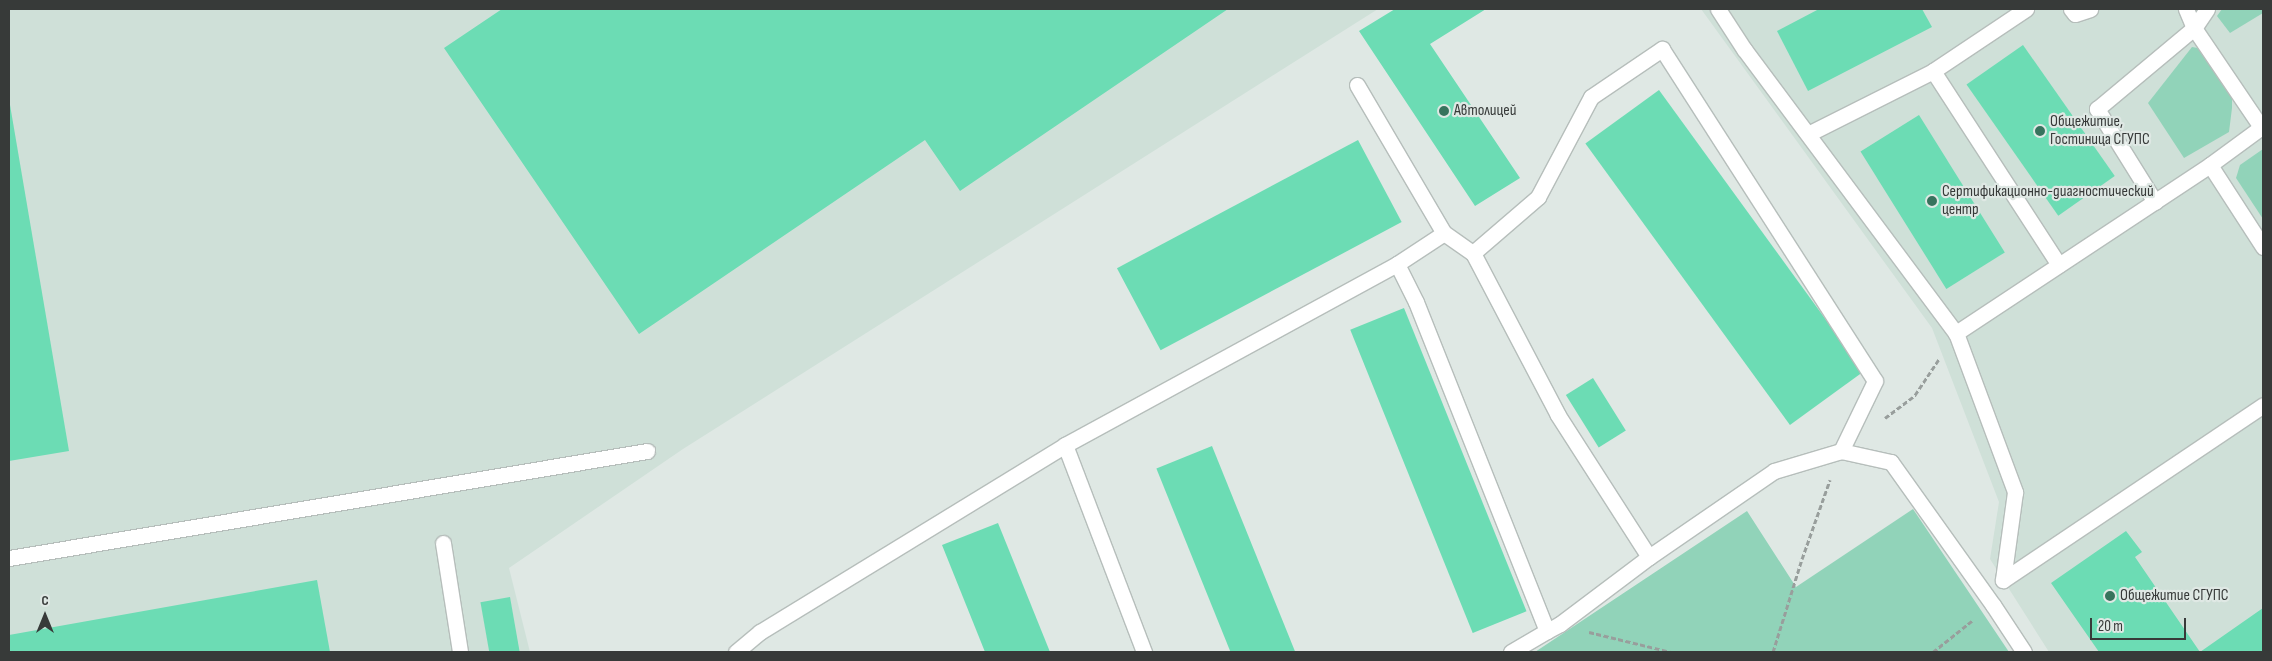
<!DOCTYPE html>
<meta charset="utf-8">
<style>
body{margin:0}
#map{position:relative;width:2272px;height:661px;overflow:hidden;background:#dfe8e4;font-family:"Sofia Sans Condensed",sans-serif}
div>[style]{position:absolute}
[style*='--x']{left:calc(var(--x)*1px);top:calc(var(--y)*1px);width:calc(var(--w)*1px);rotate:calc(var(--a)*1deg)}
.built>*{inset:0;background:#cfe0d8}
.green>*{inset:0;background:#91d3b9}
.building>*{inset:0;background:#6cdcb4;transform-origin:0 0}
.path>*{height:3px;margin-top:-1.5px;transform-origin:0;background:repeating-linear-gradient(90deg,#989e9c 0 5px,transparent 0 7.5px)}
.roads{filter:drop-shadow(1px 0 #b6bebb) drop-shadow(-1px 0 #b6bebb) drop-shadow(0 1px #b6bebb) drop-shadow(0 -1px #b6bebb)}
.lane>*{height:15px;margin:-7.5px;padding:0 7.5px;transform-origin:7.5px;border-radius:7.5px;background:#fff}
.dots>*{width:14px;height:14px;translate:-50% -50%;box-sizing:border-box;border:2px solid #dfe8e4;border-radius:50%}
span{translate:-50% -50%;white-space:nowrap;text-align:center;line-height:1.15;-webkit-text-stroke:4.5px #dfe8e4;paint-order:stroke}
.poi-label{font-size:16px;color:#373a39}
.left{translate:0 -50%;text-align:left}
.frame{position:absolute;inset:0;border:10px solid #373a39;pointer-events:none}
.north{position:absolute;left:20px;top:591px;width:50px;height:50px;-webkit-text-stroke:4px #dfe8e4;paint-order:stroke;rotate:0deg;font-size:14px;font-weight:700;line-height:20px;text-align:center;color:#373a39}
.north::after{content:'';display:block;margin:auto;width:18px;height:22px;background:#373a39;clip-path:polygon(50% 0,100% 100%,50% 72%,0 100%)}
.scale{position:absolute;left:2090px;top:618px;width:96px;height:22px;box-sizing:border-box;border:2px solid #373a39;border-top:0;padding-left:6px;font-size:15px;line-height:18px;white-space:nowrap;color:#373a39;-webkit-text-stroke:4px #dfe8e4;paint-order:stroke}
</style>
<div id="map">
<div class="built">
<i style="clip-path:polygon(9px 9px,1378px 9px,683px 449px,509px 568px,530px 652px,9px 652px)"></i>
<i style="clip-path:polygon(1701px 9px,2263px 9px,2263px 652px,2049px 652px,1990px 559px,1999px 502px,1932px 328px)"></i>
</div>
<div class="green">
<i style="clip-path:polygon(2222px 9px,2263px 9px,2263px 13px,2230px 33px,2217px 16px)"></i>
<i style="clip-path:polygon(2192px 47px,2209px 50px,2232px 85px,2232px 108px,2229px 132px,2184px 158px,2148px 103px)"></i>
<i style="clip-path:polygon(2263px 149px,2263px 219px,2236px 178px,2240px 165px)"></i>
<i style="clip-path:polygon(1913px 509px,2009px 652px,1535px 652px,1747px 511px,1796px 587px)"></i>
</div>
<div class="building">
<i style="clip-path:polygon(502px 9px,1228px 9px,960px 191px,925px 140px,639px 334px,444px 48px)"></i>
<i style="clip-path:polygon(1395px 9px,1486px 9px,1430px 44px,1520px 178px,1475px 206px,1359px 31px)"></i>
<i style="clip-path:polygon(1819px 9px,1922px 9px,1932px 27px,1808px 91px,1777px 31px)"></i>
<i style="left:2023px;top:45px;width:160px;height:69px;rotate:55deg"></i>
<i style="left:1659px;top:90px;width:348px;height:91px;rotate:54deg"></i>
<i style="clip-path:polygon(9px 99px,69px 451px,9px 461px)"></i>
<i style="left:1919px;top:115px;width:162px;height:69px;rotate:58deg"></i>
<i style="left:1358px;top:140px;width:93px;height:273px;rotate:62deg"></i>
<i style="left:1404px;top:308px;width:327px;height:58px;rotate:68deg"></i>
<i style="left:1593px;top:378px;width:62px;height:32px;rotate:58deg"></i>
<i style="left:1212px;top:446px;width:222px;height:60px;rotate:68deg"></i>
<i style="clip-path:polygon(998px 523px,1050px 652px,985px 652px,942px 545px)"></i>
<i style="clip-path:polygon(2126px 531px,2142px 552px,2135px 557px,2200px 652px,2263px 608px,2263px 652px,2099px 652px,2051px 583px)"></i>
<i style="clip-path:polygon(317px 580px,330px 652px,9px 652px,9px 635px)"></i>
<i style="left:510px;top:597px;width:56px;height:30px;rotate:80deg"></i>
</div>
<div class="path">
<i style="--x:1885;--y:418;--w:38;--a:-37"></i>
<i style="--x:1915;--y:395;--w:43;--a:-56.3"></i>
<i style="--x:1589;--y:632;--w:84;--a:13.7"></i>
<i style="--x:1773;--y:652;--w:97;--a:-72.7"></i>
<i style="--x:1802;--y:559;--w:84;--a:-70.5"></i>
<i style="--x:1933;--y:652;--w:51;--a:-38.7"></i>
</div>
<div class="roads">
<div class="lane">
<i style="--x:1718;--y:9;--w:48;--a:57"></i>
<i style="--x:1744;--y:49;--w:354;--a:53.3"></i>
<i style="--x:2071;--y:9;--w:6;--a:51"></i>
<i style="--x:2075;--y:14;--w:16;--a:-18"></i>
<i style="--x:2207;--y:9;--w:23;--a:124"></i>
<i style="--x:2194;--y:28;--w:120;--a:55.9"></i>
<i style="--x:1933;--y:71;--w:231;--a:57"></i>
<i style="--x:1357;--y:85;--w:172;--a:59.6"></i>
<i style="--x:2263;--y:126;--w:66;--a:143.7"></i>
<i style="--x:2210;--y:165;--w:305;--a:146.5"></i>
<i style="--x:1956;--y:333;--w:170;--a:69.6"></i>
<i style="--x:2015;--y:492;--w:89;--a:97.8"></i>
<i style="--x:2003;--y:580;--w:313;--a:-33.9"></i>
<i style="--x:1808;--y:134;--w:140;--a:-26.7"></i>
<i style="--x:1933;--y:71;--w:112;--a:-33.7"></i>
<i style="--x:2210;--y:165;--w:98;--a:57.1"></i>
<i style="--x:2155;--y:202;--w:110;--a:-121.9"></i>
<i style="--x:2097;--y:109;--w:126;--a:-39.9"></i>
<i style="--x:2194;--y:28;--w:21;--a:-113"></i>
<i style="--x:1397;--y:264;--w:42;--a:63.4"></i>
<i style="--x:1416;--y:302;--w:354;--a:68.3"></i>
<i style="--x:1547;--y:631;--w:15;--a:-28"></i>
<i style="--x:1560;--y:624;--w:111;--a:-37"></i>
<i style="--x:1649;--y:557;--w:152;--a:-34.5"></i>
<i style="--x:1774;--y:471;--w:70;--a:-16.6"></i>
<i style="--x:1841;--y:451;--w:51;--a:12.4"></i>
<i style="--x:1891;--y:462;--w:176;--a:54.5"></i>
<i style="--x:1993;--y:605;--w:56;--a:56.6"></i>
<i style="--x:1065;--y:445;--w:222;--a:69.1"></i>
<i style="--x:443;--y:543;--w:110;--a:81.1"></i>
<i style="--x:1649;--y:557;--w:169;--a:-122.7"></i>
<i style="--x:1558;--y:415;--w:183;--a:-117.7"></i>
<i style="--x:1473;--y:253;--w:86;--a:-40.7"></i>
<i style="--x:1538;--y:197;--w:113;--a:-62.1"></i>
<i style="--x:1591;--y:97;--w:86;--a:-34.1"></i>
<i style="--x:1662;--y:49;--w:394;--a:57.3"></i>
<i style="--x:1875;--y:381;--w:78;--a:115.9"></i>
<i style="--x:9;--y:558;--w:647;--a:-9.52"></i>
<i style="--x:736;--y:652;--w:31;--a:-40"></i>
<i style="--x:760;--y:632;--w:358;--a:-31.5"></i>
<i style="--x:1065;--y:445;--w:378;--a:-28.6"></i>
<i style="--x:1397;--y:264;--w:56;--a:-33.4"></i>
<i style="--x:1444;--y:233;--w:35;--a:35"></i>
<i style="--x:1511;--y:652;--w:42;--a:-30.3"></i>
</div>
</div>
<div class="dots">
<i style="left:1444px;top:111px;background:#37735d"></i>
<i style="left:2040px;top:131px;background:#37735d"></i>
<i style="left:1932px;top:201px;background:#37735d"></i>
<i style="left:2110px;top:596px;background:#37735d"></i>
</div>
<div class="poi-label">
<span class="left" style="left:1454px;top:111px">Автолицей</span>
<span class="left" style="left:2050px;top:131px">Общежитие,<br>Гостиница СГУПС</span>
<span class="left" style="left:1942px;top:201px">Сертификационно-диагностический<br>центр</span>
<span class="left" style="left:2120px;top:596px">Общежитие СГУПС</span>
</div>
<div class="frame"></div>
<div class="north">С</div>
<div class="scale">20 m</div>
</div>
